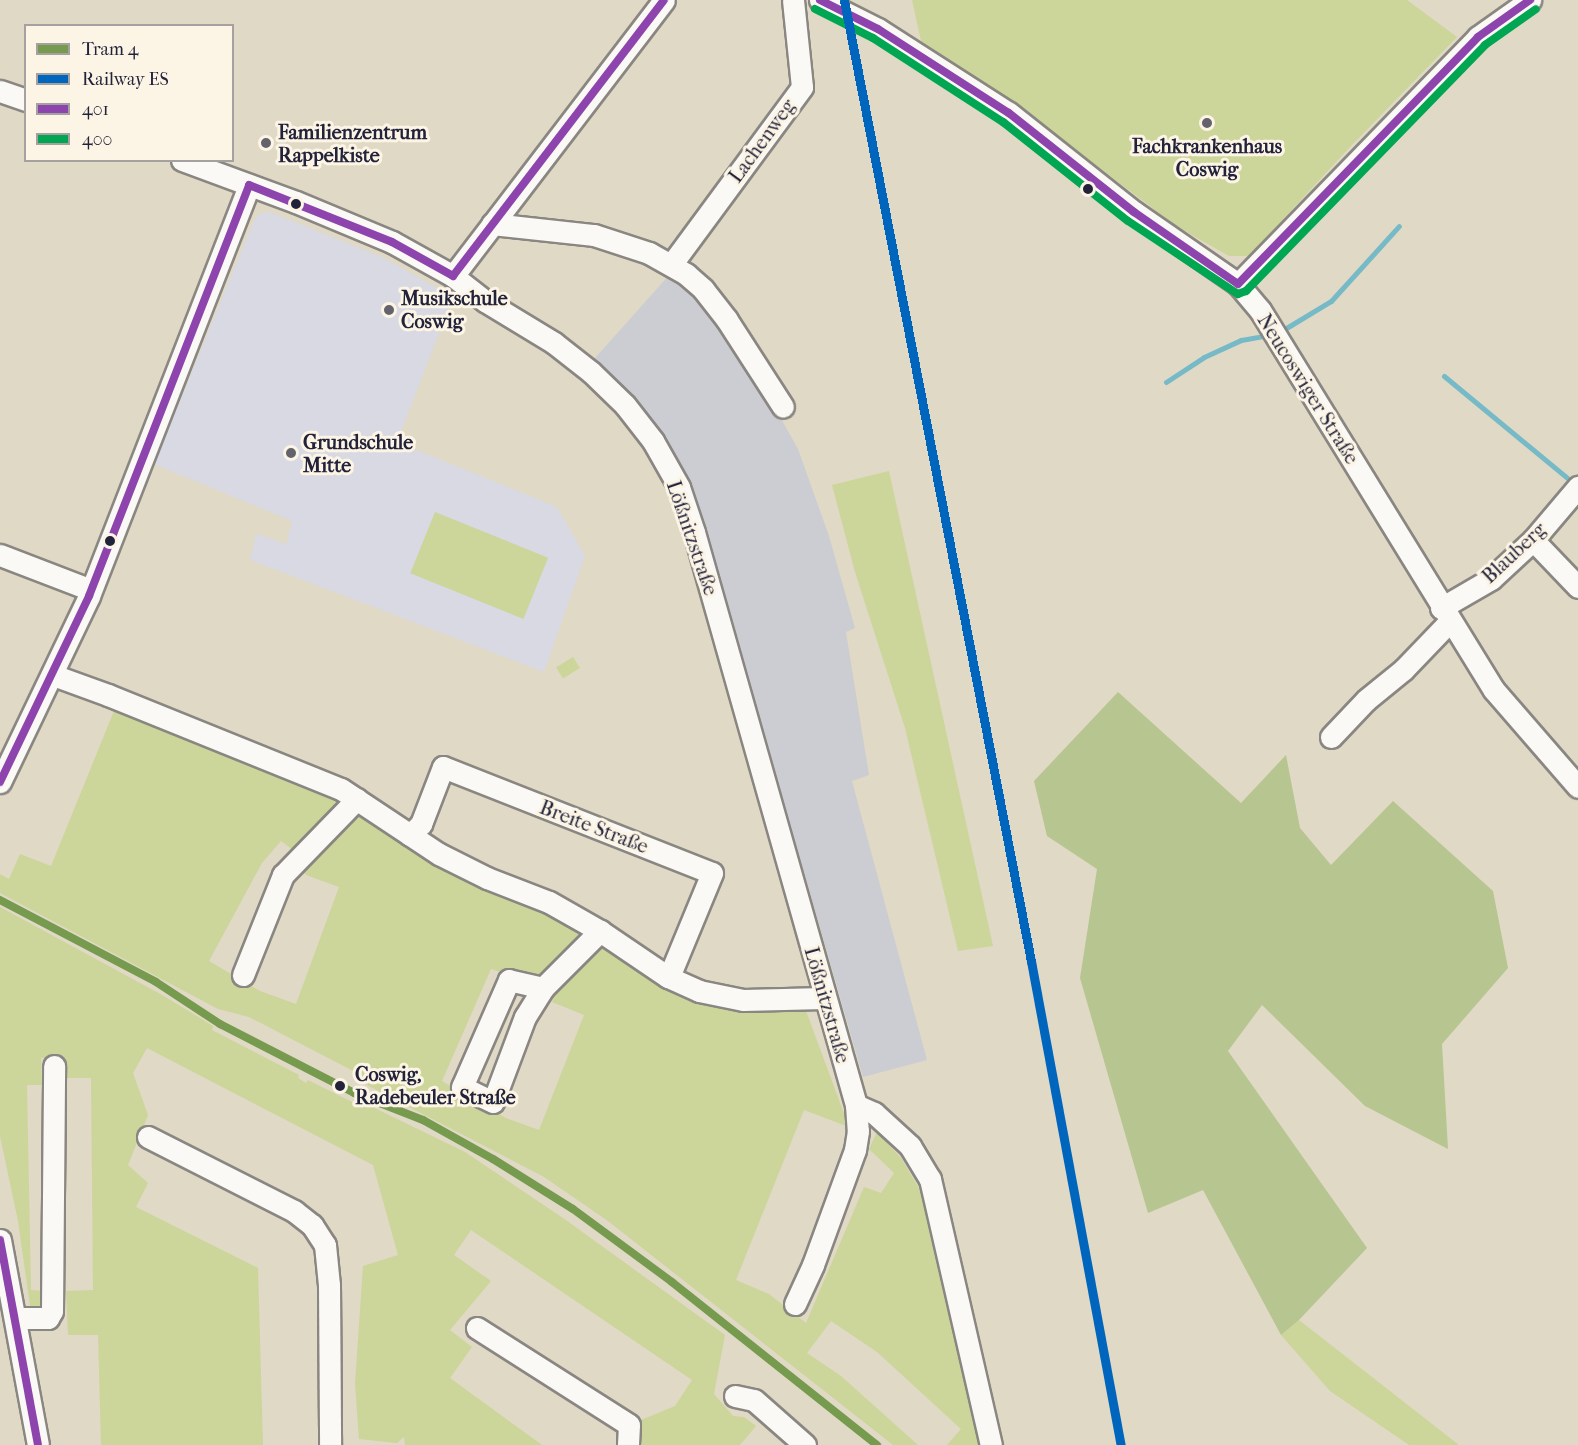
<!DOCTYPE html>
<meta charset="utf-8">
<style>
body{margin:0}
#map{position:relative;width:1578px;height:1445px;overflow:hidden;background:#e0d9c5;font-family:"IM FELL French Canon",serif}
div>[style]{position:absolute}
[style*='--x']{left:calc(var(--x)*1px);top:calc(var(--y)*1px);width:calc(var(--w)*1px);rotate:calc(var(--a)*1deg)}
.built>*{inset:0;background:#d8d9e2}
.industrial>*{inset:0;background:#cccdd3}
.green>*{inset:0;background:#ccd59a;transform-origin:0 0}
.forest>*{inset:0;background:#b7c591}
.stream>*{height:5px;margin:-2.5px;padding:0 2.5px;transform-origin:2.5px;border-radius:2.5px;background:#76bac7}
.roads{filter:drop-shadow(2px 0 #8a8681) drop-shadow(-2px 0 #8a8681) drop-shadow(0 2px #8a8681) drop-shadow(0 -2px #8a8681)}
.minor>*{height:21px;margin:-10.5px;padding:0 10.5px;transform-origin:10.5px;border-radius:10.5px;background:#faf9f6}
.bus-1>*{height:8px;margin:-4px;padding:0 4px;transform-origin:4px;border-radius:4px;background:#8e44ad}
.bus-2>*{height:8px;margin:-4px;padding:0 4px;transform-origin:4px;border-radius:4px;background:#00a651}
.rail-1>*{height:9px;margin:-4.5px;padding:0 4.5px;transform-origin:4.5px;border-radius:4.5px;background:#0065bd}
.tram-1>*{height:8px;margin:-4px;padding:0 4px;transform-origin:4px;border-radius:4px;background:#769a4e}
.dots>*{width:16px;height:16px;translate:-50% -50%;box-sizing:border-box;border:3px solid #fcf5e5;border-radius:50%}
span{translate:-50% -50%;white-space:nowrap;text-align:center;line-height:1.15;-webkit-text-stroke:6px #fcf5e5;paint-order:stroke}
.poi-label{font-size:20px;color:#22223b;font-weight:700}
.left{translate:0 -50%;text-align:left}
.street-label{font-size:20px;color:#22223b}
.stop-label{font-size:20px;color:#22223b;font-weight:700}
.legend{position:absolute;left:24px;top:24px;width:210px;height:138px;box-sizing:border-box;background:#fcf5e5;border:2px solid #a5a1a1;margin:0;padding:8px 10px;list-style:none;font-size:18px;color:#22223b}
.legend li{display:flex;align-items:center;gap:12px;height:30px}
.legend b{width:30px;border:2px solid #a5a1a1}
</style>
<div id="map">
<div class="built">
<i style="clip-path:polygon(270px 212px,382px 257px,453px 297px,397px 442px,557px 507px,585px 556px,544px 672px,250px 560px,256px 534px,286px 544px,292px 521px,154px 464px,254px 221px,260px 213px)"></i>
</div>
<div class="industrial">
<i style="clip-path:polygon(671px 273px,690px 285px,755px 372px,798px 449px,829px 536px,855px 628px,846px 632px,869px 775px,852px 781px,927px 1060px,863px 1077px,696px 498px,652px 422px,595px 358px)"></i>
</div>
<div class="green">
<i style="clip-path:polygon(912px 0,1407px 0,1457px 37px,1350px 147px,1249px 256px,1229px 256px,1176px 226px,1009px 99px,921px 41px)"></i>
<i style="clip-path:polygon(889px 471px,993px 946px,958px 951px,905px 728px,855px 572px,832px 485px)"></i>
<i style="left:435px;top:512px;width:122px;height:66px;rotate:22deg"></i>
<i style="left:573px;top:657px;width:13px;height:20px;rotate:58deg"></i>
<i style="clip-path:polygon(evenodd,116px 706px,353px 805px,478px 876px,700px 993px,802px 1000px,849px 1127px,804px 1110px,736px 1280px,769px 1294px,806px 1323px,864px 1187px,881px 1193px,894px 1173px,869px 1149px,877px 1132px,901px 1158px,923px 1195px,977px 1416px,981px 1445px,947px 1445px,961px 1429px,877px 1352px,831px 1321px,807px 1353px,841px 1376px,918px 1445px,893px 1445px,608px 1221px,544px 1177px,365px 1084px,359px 1074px,249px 1017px,218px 1009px,0 893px,0 874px,9px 879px,20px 854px,51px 866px,116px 706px,281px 841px,304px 858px,297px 865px,306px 875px,339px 887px,296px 1004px,260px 991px,209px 961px,262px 863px,281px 841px,116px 706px,491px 969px,520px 978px,561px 976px,552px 1002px,584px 1015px,539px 1130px,506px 1118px,442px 1081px,491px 969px)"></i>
<i style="clip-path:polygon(0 907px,164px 996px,213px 1026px,212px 1030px,299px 1075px,298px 1078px,306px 1083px,308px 1080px,356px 1104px,358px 1100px,465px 1152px,563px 1218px,725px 1335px,714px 1394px,733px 1416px,744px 1417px,756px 1426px,740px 1445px,628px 1445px,629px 1425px,675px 1406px,692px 1380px,471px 1230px,454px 1255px,491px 1281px,450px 1330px,472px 1347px,450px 1378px,542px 1445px,405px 1445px,404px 1437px,397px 1443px,359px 1439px,355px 1384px,363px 1266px,398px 1255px,373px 1165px,147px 1048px,133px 1073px,148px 1115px,128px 1165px,148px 1183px,136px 1207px,258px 1268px,263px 1445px,101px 1445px,98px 1335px,68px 1335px,66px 1291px,93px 1290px,91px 1078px,64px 1078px,64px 1058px,41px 1058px,42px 1085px,27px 1085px,31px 1290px,45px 1291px,43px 1313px,31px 1313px,18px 1221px,0 1136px)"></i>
<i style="clip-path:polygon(1299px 1320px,1459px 1445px,1409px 1445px,1330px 1391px,1281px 1335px)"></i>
</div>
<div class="forest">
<i style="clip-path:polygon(1118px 692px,1241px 803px,1286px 755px,1300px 828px,1331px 865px,1393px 801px,1493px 891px,1508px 968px,1442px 1044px,1448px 1149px,1365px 1106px,1262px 1005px,1228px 1051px,1367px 1248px,1299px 1320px,1281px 1335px,1203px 1190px,1148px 1213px,1080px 978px,1097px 869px,1047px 836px,1034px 781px)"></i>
</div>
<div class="stream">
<i style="--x:1278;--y:333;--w:62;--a:-31.1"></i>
<i style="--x:1331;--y:301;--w:101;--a:-47.8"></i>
<i style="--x:1444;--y:376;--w:165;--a:39.6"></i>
<i style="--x:1166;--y:382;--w:45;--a:-33.3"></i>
<i style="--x:1204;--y:357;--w:41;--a:-24.7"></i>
<i style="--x:1241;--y:340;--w:28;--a:-10"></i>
</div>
<div class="roads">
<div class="minor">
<i style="--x:820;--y:0;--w:65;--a:26.6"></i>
<i style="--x:878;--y:29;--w:156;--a:32.7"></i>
<i style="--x:1009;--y:113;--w:159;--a:38.4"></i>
<i style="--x:1134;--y:212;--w:126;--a:34.7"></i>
<i style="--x:1238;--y:284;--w:34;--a:50"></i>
<i style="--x:1260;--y:310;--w:446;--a:58.4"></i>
<i style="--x:1494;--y:690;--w:128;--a:49.1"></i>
<i style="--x:0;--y:91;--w:28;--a:19"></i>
<i style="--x:182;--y:160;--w:121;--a:20.2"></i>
<i style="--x:296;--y:202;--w:104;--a:22.6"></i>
<i style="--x:392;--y:242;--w:70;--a:29.1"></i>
<i style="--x:453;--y:276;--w:41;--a:38"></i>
<i style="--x:485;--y:301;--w:81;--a:31.3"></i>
<i style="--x:554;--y:343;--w:47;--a:38.1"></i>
<i style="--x:591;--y:372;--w:47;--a:44.1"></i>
<i style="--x:625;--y:405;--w:46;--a:52.1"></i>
<i style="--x:653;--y:441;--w:53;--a:60.5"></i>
<i style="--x:679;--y:487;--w:47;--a:71.6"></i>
<i style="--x:694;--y:532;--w:595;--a:74.21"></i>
<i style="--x:856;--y:1105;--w:26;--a:86"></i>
<i style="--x:858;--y:1131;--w:19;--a:99"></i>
<i style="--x:855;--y:1150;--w:122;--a:110.1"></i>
<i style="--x:813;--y:1265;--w:43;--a:114.8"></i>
<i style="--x:492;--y:224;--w:103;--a:6.2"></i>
<i style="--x:594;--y:235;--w:58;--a:18.1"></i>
<i style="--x:649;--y:253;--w:43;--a:29.6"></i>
<i style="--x:686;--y:274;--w:23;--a:41"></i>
<i style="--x:703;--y:289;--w:39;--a:52"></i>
<i style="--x:727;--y:320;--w:103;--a:57.2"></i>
<i style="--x:671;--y:265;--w:221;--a:-53.6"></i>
<i style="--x:802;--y:87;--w:87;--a:-95.9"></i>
<i style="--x:453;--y:276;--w:347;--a:-52.6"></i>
<i style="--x:1238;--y:284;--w:344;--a:-45.8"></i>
<i style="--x:1478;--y:37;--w:64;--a:-35.4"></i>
<i style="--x:1533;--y:540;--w:65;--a:46.2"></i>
<i style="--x:0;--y:555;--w:97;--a:21"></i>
<i style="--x:1441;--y:608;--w:58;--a:-30.1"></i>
<i style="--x:1491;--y:579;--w:57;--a:-42.9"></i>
<i style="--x:1533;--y:540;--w:70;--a:-49.7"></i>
<i style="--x:53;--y:675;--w:59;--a:20"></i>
<i style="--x:108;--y:695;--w:251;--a:22"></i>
<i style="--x:341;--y:789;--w:118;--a:33.6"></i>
<i style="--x:439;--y:854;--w:54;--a:26.6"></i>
<i style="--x:487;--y:878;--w:66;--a:21.2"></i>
<i style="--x:549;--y:902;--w:59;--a:29.6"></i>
<i style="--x:600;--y:931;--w:82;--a:34.1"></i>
<i style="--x:668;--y:977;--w:34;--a:24"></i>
<i style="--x:699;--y:991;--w:45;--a:11.6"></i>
<i style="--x:743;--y:1000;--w:81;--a:-1.4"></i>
<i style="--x:1331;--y:737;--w:51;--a:-46.6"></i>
<i style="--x:1366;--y:700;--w:49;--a:-39.2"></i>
<i style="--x:1404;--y:669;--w:66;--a:-46.2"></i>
<i style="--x:0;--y:782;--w:206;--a:-64.4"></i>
<i style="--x:89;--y:596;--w:441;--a:-68.7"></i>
<i style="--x:410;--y:835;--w:16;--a:-45"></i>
<i style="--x:421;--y:824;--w:61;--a:-68.9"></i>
<i style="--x:443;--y:767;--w:289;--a:21.5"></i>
<i style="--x:712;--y:873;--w:113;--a:112.5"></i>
<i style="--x:243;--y:975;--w:108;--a:-68.2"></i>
<i style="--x:283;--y:875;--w:106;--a:-45.8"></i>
<i style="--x:543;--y:988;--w:35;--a:-167"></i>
<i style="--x:509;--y:980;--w:117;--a:113.7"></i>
<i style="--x:462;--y:1087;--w:34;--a:26"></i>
<i style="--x:493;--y:1102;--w:91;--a:-69.4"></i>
<i style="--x:525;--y:1017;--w:34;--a:-58"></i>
<i style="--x:543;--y:988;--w:81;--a:-45"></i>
<i style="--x:856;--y:1105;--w:20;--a:24"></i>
<i style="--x:874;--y:1113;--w:49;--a:42.5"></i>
<i style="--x:910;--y:1146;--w:39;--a:59"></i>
<i style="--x:930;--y:1179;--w:273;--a:77.1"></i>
<i style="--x:148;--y:1137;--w:164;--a:26.9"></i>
<i style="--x:294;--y:1211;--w:23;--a:38"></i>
<i style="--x:312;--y:1225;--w:24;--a:57"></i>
<i style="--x:325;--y:1245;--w:40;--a:84.3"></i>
<i style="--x:329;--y:1285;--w:160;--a:89.6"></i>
<i style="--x:0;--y:1240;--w:208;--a:79.5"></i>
<i style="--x:15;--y:1318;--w:33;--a:0"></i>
<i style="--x:48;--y:1318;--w:8;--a:-60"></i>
<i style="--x:52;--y:1311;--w:245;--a:-89.5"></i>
<i style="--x:477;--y:1328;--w:180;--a:32.5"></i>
<i style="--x:629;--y:1425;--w:20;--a:93"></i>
<i style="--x:735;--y:1396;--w:19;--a:12"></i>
<i style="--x:754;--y:1400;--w:68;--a:41.4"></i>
</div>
</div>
<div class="bus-1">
<i style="--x:820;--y:0;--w:65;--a:26.6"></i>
<i style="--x:878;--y:29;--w:156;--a:32.7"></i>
<i style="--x:1009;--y:113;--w:159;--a:38.4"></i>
<i style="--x:1134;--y:212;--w:126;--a:34.7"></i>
<i style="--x:1238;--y:284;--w:344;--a:-45.8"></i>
<i style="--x:1478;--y:37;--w:64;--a:-35.4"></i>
<i style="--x:0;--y:782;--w:206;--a:-64.4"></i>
<i style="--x:89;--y:596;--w:441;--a:-68.7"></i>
<i style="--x:249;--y:185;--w:154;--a:21.7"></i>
<i style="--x:392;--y:242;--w:70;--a:29.1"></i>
<i style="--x:453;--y:276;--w:347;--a:-52.6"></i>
<i style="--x:0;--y:1240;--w:208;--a:79.5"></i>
</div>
<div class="bus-2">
<i style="--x:815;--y:9;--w:65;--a:26.6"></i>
<i style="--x:873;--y:38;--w:155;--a:32.9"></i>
<i style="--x:1003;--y:122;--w:159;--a:38.4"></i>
<i style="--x:1128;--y:221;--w:132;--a:33.6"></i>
<i style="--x:1238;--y:294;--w:9;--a:-21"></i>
<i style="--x:1246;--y:291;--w:343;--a:-45.8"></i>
<i style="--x:1485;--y:45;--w:62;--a:-35.2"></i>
</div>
<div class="rail-1">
<i style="--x:844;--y:0;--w:979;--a:78.99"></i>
<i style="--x:1031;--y:961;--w:492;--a:79.5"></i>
</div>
<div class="tram-1">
<i style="--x:0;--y:900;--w:176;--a:27.7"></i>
<i style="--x:156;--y:982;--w:77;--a:33.3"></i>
<i style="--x:220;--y:1024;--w:151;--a:27.2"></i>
<i style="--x:354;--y:1093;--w:74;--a:21.4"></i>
<i style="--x:423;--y:1120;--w:80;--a:29.1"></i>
<i style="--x:493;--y:1159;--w:94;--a:32"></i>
<i style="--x:573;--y:1209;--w:123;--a:36.4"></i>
<i style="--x:672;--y:1282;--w:262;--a:38.5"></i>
</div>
<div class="dots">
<i style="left:1207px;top:123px;background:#64626b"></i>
<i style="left:266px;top:143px;background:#64626b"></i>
<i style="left:1088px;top:189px;background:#22223b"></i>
<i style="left:296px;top:204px;background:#22223b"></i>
<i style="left:389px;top:310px;background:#64626b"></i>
<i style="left:291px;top:453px;background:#64626b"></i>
<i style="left:110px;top:541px;background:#22223b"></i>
<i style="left:340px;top:1086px;background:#22223b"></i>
</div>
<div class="poi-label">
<span class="left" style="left:278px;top:144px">Familienzentrum<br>Rappelkiste</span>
<span style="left:1207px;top:158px">Fachkrankenhaus<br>Coswig</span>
<span class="left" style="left:401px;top:310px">Musikschule<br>Coswig</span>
<span class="left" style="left:303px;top:454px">Grundschule<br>Mitte</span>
</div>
<div class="street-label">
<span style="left:762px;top:141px;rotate:-54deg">Lachenweg</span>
<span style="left:1308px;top:389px;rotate:58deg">Neucoswiger Straße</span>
<span style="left:692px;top:538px;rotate:71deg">Lößnitzstraße</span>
<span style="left:1514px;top:553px;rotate:-43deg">Blauberg</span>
<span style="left:594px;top:827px;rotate:21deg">Breite Straße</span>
<span style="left:827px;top:1005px;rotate:74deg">Lößnitzstraße</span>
</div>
<div class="stop-label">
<span class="left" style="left:355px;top:1086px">Coswig,<br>Radebeuler Straße</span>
</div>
<ul class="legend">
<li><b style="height:8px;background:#769a4e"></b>Tram 4</li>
<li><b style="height:8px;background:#0065bd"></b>Railway ES</li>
<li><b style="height:8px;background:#8e44ad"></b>401</li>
<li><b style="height:8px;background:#00a651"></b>400</li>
</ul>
</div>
